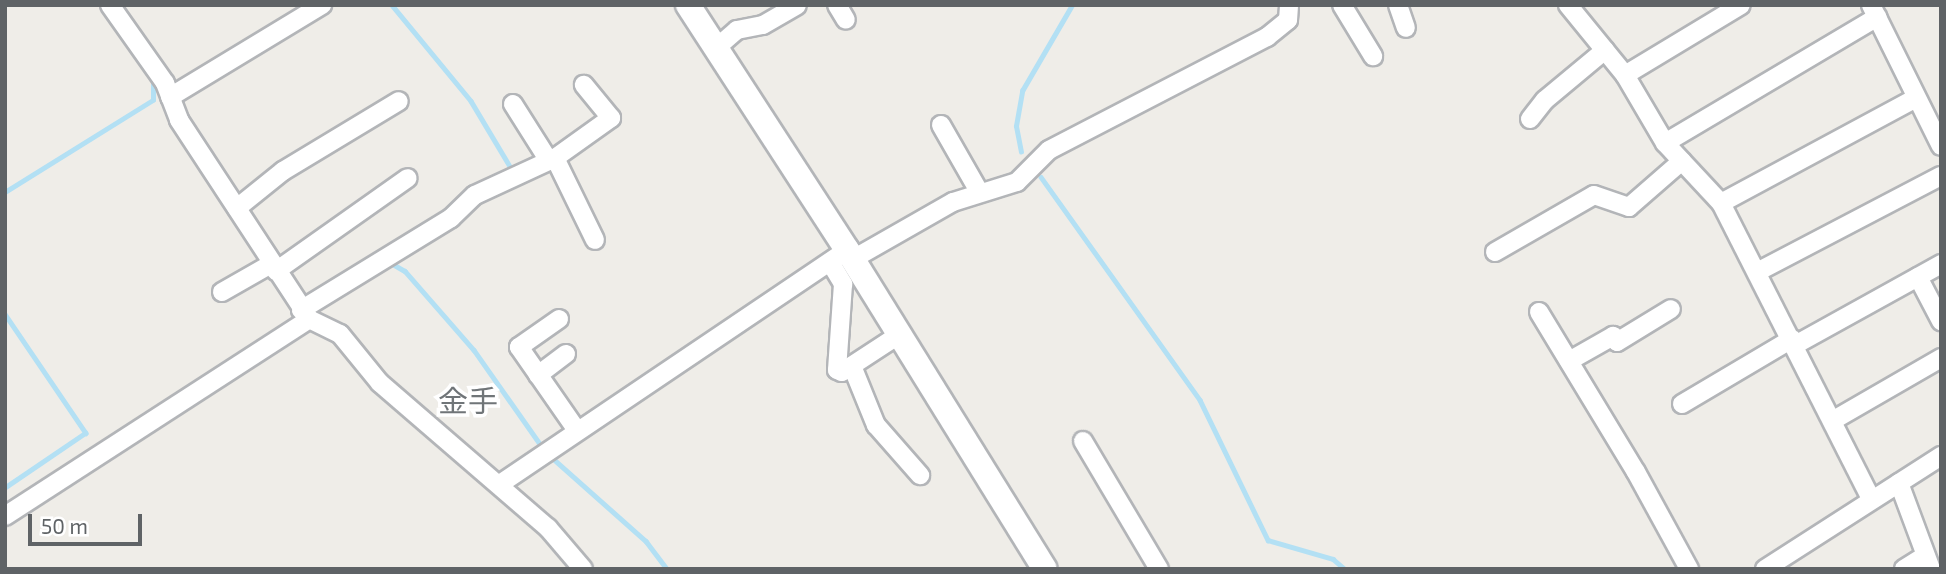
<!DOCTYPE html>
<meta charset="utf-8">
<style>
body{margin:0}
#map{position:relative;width:1946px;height:574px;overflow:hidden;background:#efede8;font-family:"Exo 2","Noto Sans JP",sans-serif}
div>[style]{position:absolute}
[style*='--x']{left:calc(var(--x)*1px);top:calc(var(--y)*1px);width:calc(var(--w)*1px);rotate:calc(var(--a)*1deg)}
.stream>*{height:4.5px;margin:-2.25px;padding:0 2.25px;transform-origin:2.25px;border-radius:2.25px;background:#b3e0f4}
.roads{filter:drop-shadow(2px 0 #b3b5b8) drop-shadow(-2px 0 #b3b5b8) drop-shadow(0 2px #b3b5b8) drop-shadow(0 -2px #b3b5b8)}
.street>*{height:18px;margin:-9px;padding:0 9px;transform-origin:9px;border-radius:9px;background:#fff}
.secondary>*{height:24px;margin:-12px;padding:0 12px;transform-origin:12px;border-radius:12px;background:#fff}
span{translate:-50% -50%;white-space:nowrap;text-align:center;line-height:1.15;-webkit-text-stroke:7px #fff;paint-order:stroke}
.quarter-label{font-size:30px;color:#707578}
.frame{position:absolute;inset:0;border:7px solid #5f6366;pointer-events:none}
.scale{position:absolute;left:28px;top:514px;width:114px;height:32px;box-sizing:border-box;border:4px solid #5f6366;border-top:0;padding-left:9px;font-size:21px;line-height:24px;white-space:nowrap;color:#5f6366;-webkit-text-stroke:5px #fff;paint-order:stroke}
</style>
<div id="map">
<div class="stream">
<i style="--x:392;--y:5;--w:124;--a:50.5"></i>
<i style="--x:471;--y:101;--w:84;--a:59.2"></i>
<i style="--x:1021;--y:152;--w:26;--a:-101"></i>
<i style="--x:1016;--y:126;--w:36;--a:-80"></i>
<i style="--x:1022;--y:91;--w:99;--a:-59.8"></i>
<i style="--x:1041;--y:177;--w:274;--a:54.5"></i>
<i style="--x:1200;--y:400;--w:156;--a:64.1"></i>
<i style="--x:1268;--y:540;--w:68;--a:16.3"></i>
<i style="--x:1333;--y:559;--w:16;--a:40"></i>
<i style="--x:5;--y:192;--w:174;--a:-31.9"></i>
<i style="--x:153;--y:100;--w:21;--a:-90"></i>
<i style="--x:391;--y:263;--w:16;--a:30"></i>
<i style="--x:405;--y:271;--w:105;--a:48.9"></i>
<i style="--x:474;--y:350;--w:120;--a:54.9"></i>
<i style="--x:5;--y:314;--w:144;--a:55.8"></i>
<i style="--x:86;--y:433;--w:98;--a:145.8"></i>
<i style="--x:549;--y:455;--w:130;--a:41.6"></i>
<i style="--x:646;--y:541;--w:35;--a:53"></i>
</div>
<div class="roads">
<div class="street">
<i style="--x:110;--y:5;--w:95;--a:54.8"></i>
<i style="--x:165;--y:83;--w:40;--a:69"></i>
<i style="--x:179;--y:120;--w:238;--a:56.8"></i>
<i style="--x:309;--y:319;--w:34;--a:26"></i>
<i style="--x:340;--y:334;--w:63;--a:50.8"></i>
<i style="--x:380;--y:383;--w:222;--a:40.8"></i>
<i style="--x:548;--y:528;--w:54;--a:49.5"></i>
<i style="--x:837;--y:5;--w:17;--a:59"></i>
<i style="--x:1342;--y:5;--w:60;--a:58.7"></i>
<i style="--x:1398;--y:5;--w:24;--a:71"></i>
<i style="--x:1568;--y:5;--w:90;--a:50.8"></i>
<i style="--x:1625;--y:75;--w:79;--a:59.5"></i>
<i style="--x:1665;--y:143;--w:82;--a:47"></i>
<i style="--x:1721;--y:203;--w:332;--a:63.1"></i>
<i style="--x:1871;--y:5;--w:157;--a:63.6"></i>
<i style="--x:715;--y:49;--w:29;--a:-41"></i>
<i style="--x:737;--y:30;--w:26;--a:-11"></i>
<i style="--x:763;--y:25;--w:39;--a:-30"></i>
<i style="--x:1625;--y:75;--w:135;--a:-31.1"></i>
<i style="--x:170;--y:97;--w:178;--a:-31.2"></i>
<i style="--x:513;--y:104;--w:67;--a:57.7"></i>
<i style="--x:1530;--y:119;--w:24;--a:-52"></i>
<i style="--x:1545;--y:100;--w:78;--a:-39.8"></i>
<i style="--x:941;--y:125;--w:78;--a:60.2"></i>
<i style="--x:1665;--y:143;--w:247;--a:-30.7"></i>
<i style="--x:555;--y:158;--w:69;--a:-35.5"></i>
<i style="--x:611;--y:118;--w:43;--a:-129.3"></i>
<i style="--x:1721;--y:203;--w:221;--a:-28.3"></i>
<i style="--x:237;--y:208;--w:59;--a:-38.8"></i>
<i style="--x:283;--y:171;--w:135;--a:-31.1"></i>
<i style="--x:1495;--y:252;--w:114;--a:-29.9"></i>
<i style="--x:1594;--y:195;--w:37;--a:19"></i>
<i style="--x:1629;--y:207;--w:70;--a:-41"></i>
<i style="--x:853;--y:259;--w:115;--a:-29.7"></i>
<i style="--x:953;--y:202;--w:67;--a:-17.4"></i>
<i style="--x:1017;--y:182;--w:45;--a:-45"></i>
<i style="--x:1049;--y:150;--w:246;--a:-27.4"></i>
<i style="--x:1267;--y:37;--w:27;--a:-39"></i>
<i style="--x:1288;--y:20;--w:15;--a:-86"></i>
<i style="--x:830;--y:262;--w:26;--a:59"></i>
<i style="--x:843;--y:284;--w:86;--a:94"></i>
<i style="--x:837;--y:370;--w:5;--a:22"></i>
<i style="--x:842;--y:372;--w:69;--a:-33.2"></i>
<i style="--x:276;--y:271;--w:161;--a:-35.2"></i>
<i style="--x:1759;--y:271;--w:205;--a:-27.6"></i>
<i style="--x:1918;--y:277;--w:50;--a:62.4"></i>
<i style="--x:222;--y:292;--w:56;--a:-29.7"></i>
<i style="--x:301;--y:310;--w:176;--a:-31.5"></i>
<i style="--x:451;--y:218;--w:33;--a:-44"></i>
<i style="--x:475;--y:195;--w:88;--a:-24.8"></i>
<i style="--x:555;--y:158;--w:91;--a:64"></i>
<i style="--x:1539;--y:312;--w:187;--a:58.8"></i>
<i style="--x:1636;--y:472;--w:111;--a:61.3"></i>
<i style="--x:559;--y:319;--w:49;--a:145"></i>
<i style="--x:519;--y:347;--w:100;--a:55.2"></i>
<i style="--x:1795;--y:345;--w:167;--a:-29"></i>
<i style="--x:1569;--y:361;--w:51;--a:-29.6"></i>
<i style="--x:1613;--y:336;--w:7;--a:56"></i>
<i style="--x:1617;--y:342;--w:63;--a:-31.4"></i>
<i style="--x:852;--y:366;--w:64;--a:67.9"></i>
<i style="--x:876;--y:425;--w:67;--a:48.7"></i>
<i style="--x:538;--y:375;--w:35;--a:-37"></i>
<i style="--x:1682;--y:404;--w:128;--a:-30.6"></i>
<i style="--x:1832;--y:421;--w:126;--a:-30"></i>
<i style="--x:1083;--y:441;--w:149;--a:59.3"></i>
<i style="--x:1899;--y:483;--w:92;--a:69.6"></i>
<i style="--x:500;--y:484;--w:419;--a:-34"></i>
<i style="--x:5;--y:516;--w:362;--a:-32.9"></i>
<i style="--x:1765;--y:569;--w:209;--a:-32.7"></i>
<i style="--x:1904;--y:569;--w:25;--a:-32"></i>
</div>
<div class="secondary">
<i style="--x:688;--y:5;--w:292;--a:57"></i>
<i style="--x:847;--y:250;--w:375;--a:58.2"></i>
</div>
</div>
<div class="quarter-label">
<span style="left:468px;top:400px">金手</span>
</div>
<div class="frame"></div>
<div class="scale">50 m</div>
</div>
